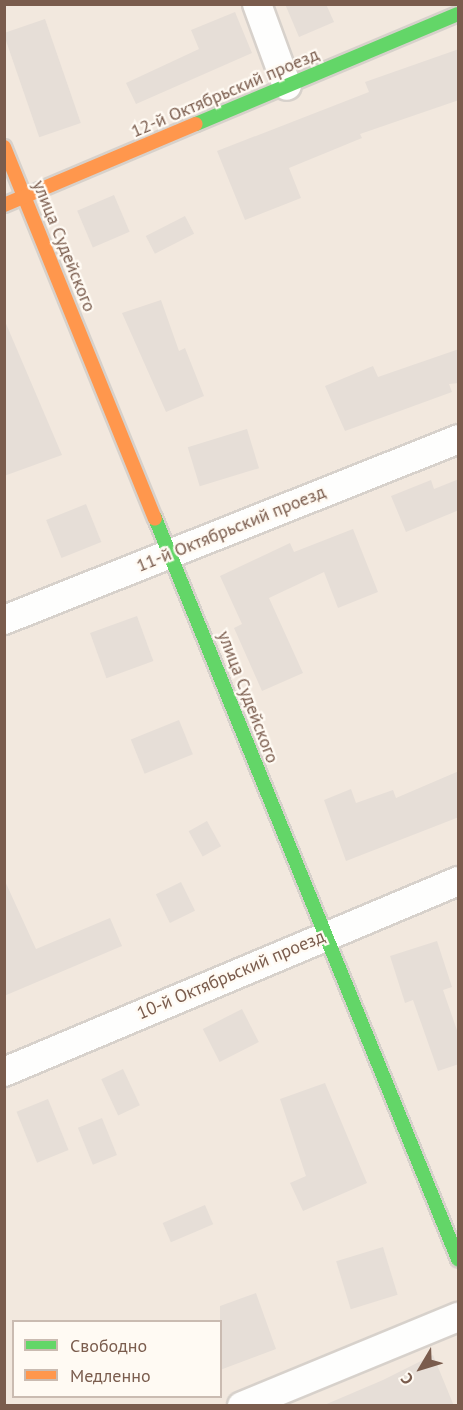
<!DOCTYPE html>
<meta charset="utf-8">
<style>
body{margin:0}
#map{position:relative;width:463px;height:1410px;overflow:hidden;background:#f9f5f0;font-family:"PT Sans",sans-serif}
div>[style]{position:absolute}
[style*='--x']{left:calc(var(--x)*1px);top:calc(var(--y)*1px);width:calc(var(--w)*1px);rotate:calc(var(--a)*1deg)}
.residential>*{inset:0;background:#f2e8de}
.building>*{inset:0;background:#e6ded7;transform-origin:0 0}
.roads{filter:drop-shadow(2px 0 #d7d1cb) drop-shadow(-2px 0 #d7d1cb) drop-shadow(0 2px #d7d1cb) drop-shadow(0 -2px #d7d1cb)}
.street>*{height:28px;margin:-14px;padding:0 14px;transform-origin:14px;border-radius:14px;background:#fefefd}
.fast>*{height:14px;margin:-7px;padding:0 7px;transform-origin:7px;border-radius:7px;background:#63d668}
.slow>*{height:14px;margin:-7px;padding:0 7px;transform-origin:7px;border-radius:7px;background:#ff974d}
span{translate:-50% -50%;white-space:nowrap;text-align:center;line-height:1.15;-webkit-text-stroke:4.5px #fffaf3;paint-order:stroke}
.street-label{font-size:18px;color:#7a5c4d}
.frame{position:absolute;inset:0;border:6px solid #7a5c4d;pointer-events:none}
.legend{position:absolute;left:12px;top:1320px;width:210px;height:78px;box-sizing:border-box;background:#fffaf3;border:2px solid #cabbb1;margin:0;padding:8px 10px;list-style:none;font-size:18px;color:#7a5c4d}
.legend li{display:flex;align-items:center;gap:12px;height:30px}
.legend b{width:30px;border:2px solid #cabbb1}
.north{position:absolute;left:391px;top:1338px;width:60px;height:60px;-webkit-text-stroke:4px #fffaf3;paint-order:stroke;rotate:232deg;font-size:16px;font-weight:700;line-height:24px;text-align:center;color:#7a5c4d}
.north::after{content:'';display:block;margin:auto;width:21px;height:27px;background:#7a5c4d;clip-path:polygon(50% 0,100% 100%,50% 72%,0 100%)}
</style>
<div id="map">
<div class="residential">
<i style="clip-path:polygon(evenodd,5px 5px,458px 5px,458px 1405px,5px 1406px,5px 5px,14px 1322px,220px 1322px,220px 1396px,14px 1396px,14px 1322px)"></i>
</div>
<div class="building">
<i style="clip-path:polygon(285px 4px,326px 4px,334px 22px,299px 37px)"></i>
<i style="clip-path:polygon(235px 12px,252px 53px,136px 104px,126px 83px,199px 49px,191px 30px)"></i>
<i style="left:45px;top:19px;width:110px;height:44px;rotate:71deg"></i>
<i style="clip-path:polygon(459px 49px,459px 100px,360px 134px,362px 138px,289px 168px,301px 198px,245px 220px,217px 151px,369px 92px,365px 82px)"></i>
<i style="left:114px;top:195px;width:40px;height:40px;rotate:67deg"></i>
<i style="left:185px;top:216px;width:20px;height:44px;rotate:63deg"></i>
<i style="clip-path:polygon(161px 300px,179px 351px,185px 348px,204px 396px,166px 412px,122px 313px)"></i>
<i style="clip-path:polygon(4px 319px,62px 455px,4px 476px)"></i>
<i style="clip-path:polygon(459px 349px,459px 383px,449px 384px,452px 392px,345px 431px,325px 386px,373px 366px,378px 377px)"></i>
<i style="left:247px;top:429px;width:41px;height:62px;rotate:73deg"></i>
<i style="clip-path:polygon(459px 479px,459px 510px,406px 532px,391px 496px,431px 480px,434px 489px)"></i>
<i style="left:86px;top:504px;width:41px;height:43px;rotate:68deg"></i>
<i style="clip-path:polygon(353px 529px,378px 592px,338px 608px,324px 572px,269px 598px,303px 673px,262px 691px,234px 628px,242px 624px,220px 576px,290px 543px,294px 552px)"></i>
<i style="left:137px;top:616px;width:48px;height:50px;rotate:70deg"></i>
<i style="left:179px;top:720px;width:37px;height:52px;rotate:68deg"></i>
<i style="clip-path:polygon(459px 771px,459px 817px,346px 861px,324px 800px,351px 789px,356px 803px,393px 790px,396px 798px)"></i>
<i style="left:207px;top:821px;width:29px;height:21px;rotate:61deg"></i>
<i style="clip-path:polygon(4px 879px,36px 949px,110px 918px,122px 946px,4px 996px)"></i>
<i style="left:181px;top:882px;width:32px;height:28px;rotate:64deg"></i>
<i style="clip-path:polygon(437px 941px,452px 987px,443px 990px,459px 1036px,459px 1064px,438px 1071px,413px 1000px,405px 1003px,390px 956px)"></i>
<i style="left:242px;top:1009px;width:37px;height:44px;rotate:63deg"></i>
<i style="left:123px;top:1069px;width:40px;height:24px;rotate:65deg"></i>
<i style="clip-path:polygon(325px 1083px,367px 1183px,303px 1211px,290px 1183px,306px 1176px,280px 1099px)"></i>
<i style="left:48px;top:1099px;width:55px;height:34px;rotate:68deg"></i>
<i style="left:102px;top:1118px;width:40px;height:26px;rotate:68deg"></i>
<i style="left:205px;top:1205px;width:21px;height:46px;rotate:67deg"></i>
<i style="left:383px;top:1247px;width:50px;height:49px;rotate:73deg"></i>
<i style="clip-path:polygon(256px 1293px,276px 1349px,220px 1370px,220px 1306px)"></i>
<i style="clip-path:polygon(433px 1355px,454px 1406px,322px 1406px,383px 1380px)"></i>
</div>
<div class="roads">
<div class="street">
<i style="--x:257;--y:4;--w:87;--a:69.9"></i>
<i style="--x:4;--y:620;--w:489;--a:-21.7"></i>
<i style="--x:4;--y:1072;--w:493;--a:-22.8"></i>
<i style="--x:242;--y:1406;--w:234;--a:-22.4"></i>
</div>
<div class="fast">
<i style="--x:196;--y:124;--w:284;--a:-22.8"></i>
<i style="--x:155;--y:518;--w:801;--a:67.76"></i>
</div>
<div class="slow">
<i style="--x:4;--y:147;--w:401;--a:67.9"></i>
<i style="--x:4;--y:205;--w:208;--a:-22.9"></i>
</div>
</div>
<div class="street-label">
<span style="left:225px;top:93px;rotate:-23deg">12-й Октябрьский проезд</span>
<span style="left:64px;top:246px;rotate:68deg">улица Судейского</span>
<span style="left:231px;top:529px;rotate:-22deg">11-й Октябрьский проезд</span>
<span style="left:248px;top:697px;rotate:69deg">улица Судейского</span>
<span style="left:231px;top:975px;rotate:-23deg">10-й Октябрьский проезд</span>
</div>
<div class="frame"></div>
<ul class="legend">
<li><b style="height:8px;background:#63d668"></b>Свободно</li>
<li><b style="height:8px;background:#ff974d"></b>Медленно</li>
</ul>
<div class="north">С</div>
</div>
